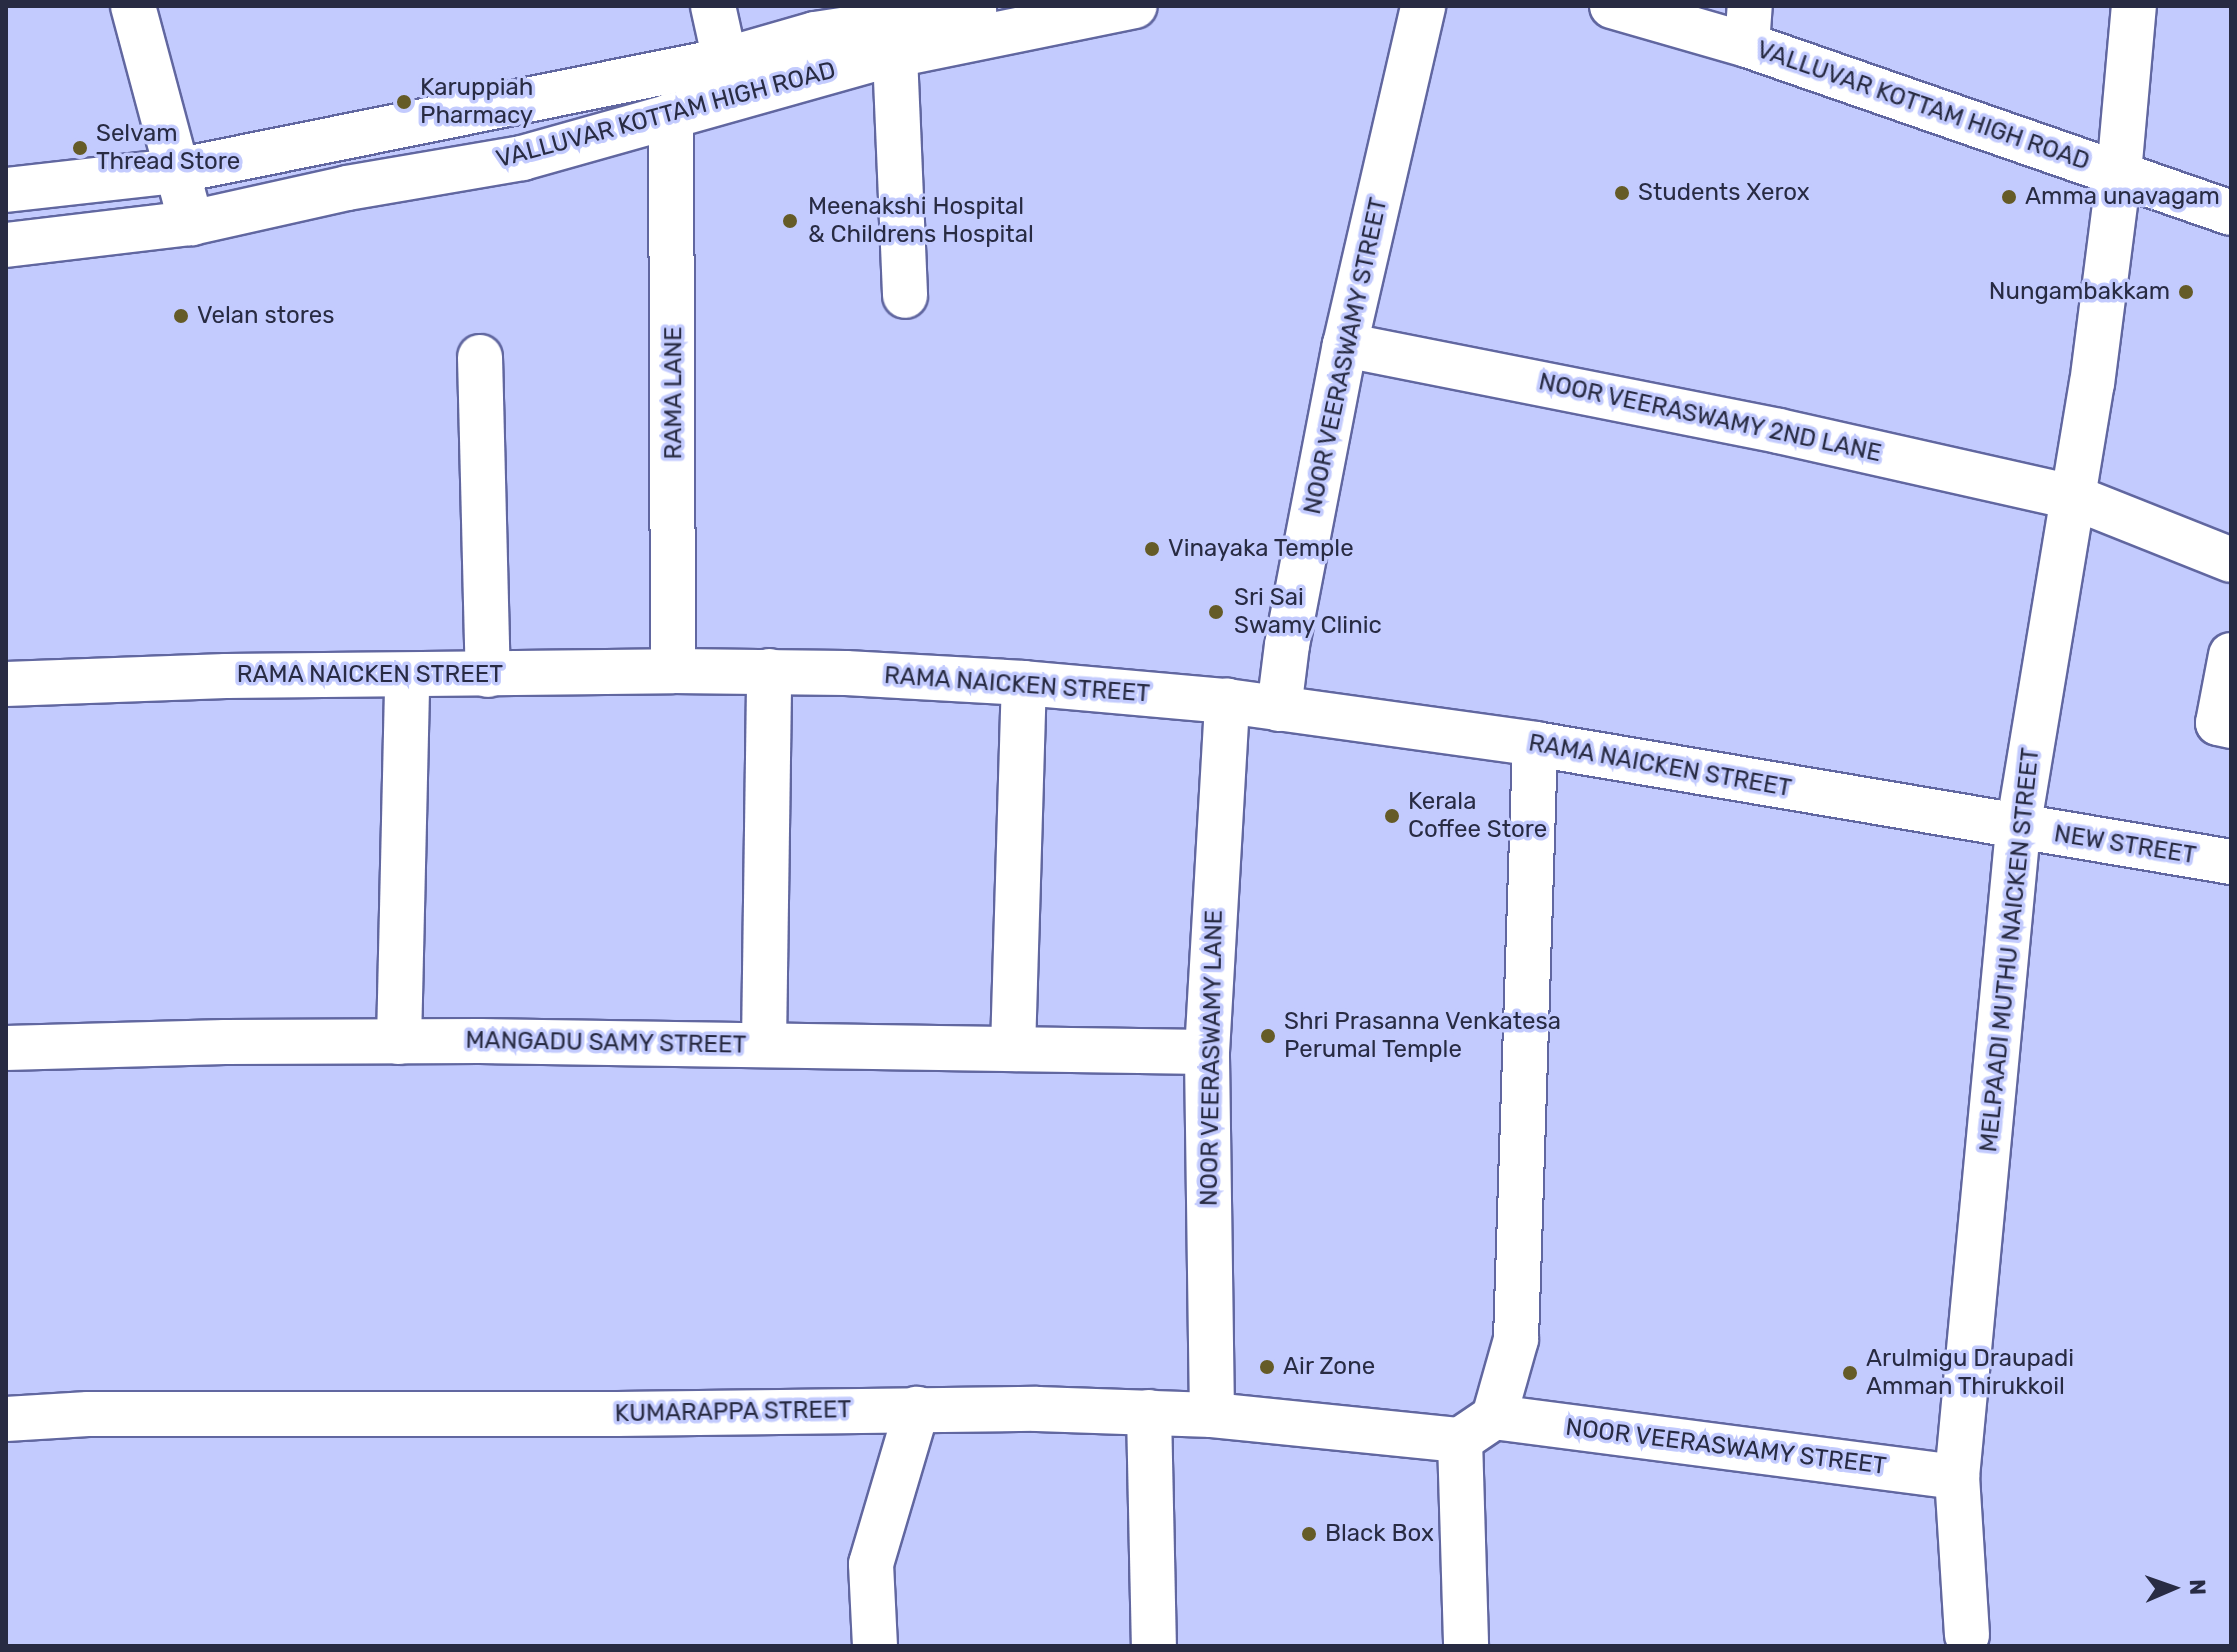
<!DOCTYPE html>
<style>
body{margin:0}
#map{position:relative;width:2237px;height:1652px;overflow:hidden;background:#c3cbfe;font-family:Rubik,sans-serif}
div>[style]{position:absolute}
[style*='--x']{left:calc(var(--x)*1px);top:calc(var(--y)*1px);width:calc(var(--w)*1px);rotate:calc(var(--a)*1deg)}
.roads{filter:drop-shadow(2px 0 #6167a0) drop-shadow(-2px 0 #6167a0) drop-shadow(0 2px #6167a0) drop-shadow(0 -2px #6167a0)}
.minor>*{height:44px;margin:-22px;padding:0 22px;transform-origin:22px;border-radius:22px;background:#fff}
.major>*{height:44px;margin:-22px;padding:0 22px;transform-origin:22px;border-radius:22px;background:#fff}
.dots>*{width:22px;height:22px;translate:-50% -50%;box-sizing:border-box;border:4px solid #c3cbfe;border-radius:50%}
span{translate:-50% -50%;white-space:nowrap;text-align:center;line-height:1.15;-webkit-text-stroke:7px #c3cbfe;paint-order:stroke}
.poi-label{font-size:24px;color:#282b43}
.left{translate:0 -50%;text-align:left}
.right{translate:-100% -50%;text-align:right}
.street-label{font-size:24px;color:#282b43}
.frame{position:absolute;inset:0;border:8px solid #282b43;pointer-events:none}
.north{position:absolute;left:2133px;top:1548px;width:80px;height:80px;-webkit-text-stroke:6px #c3cbfe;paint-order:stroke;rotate:88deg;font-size:22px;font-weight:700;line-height:32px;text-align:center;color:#282b43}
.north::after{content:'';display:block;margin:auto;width:28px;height:36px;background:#282b43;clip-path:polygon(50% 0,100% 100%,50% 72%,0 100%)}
</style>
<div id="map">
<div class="roads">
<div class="minor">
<i style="--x:133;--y:6;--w:225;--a:75"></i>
<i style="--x:713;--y:6;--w:55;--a:77.5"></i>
<i style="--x:1747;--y:45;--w:39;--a:-86"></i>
<i style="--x:895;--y:55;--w:241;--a:87.6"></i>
<i style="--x:671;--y:115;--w:556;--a:89.79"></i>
<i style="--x:1345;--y:345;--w:442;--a:11.2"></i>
<i style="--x:1779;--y:431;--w:301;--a:12.7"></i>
<i style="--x:2073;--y:497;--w:170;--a:21.7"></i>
<i style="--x:480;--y:357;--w:318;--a:88.6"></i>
<i style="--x:2231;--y:655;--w:69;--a:100.8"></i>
<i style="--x:2218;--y:723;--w:13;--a:13"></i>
<i style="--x:6;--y:684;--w:220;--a:-2.1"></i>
<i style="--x:226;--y:676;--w:447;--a:-0.6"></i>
<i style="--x:673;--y:671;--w:173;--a:0.7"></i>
<i style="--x:846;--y:673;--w:178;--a:3.2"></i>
<i style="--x:1024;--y:683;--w:204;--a:5.1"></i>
<i style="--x:1227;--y:701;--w:311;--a:7.9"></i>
<i style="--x:1535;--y:744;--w:706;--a:9.62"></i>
<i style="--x:1279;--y:709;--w:64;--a:-82.9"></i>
<i style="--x:1287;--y:645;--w:306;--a:-79.1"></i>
<i style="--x:1345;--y:345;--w:348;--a:-77"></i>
<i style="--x:399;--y:1042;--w:366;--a:-88.7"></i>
<i style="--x:764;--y:1045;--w:374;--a:-89.2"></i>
<i style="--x:6;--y:1048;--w:219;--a:-1.6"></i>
<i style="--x:225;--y:1042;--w:255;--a:-0.2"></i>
<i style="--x:480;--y:1041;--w:727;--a:0.87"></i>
<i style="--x:1013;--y:1049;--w:366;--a:-88.3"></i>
<i style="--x:1149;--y:1412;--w:234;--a:88.8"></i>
<i style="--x:1212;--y:1415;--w:363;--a:-90.8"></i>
<i style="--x:1207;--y:1052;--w:352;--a:-86.7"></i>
<i style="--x:1494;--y:1417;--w:467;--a:7.4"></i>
<i style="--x:6;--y:1419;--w:82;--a:-3.5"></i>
<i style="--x:88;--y:1414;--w:529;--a:0"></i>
<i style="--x:617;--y:1414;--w:420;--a:-0.7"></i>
<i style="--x:1037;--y:1409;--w:175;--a:2"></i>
<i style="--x:1212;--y:1415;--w:249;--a:5.8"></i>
<i style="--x:1460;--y:1440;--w:41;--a:-34.1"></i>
<i style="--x:1494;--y:1417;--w:81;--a:-74.2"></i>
<i style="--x:1516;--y:1339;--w:595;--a:-88.17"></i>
<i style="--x:1460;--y:1440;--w:206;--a:88.3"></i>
<i style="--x:1967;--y:1635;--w:158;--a:-93.6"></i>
<i style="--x:1957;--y:1477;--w:651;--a:-84.62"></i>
<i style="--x:2018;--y:829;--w:451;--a:-80.6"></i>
<i style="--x:2092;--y:384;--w:213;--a:-82.7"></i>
<i style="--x:2119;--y:173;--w:168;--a:-84.9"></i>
<i style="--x:875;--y:1646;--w:82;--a:-92.8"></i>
<i style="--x:871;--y:1564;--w:162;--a:-73.5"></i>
</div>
<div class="major">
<i style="--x:1612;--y:6;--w:141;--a:16.1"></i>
<i style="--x:1747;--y:45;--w:512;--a:19.14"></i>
<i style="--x:6;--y:190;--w:171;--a:-6.4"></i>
<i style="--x:176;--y:171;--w:560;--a:-11.43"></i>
<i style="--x:725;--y:60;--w:94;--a:-16.1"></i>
<i style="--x:815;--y:34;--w:161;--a:-8.6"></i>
<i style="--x:6;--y:245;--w:186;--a:-6.8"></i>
<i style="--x:191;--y:223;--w:160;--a:-12.6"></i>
<i style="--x:347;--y:188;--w:178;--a:-9.7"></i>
<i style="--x:522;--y:158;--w:362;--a:-15.7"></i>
<i style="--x:870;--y:60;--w:270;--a:-11.5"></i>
</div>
</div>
<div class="dots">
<i style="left:404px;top:102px;background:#655b27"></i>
<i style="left:80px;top:148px;background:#655b27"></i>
<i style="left:1622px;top:193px;background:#655b27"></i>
<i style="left:2009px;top:197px;background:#655b27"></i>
<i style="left:790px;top:221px;background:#655b27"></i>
<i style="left:2186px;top:292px;background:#655b27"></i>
<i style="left:181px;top:316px;background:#655b27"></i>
<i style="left:1152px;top:549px;background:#655b27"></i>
<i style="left:1216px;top:612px;background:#655b27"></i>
<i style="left:1392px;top:816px;background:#655b27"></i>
<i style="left:1268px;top:1036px;background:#655b27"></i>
<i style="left:1267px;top:1367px;background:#655b27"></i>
<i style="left:1850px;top:1373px;background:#655b27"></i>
<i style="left:1309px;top:1534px;background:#655b27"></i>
</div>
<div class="poi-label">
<span class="left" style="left:420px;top:102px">Karuppiah<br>Pharmacy</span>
<span class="left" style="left:96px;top:148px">Selvam<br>Thread Store</span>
<span class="left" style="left:1638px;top:193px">Students Xerox</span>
<span class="left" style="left:2025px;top:197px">Amma unavagam</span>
<span class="left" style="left:808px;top:221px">Meenakshi Hospital<br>&amp; Childrens Hospital</span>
<span class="right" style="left:2170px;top:292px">Nungambakkam</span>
<span class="left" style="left:197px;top:316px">Velan stores</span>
<span class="left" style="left:1168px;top:549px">Vinayaka Temple</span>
<span class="left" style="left:1234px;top:612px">Sri Sai<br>Swamy Clinic</span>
<span class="left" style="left:1408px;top:816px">Kerala<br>Coffee Store</span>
<span class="left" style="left:1284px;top:1036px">Shri Prasanna Venkatesa<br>Perumal Temple</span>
<span class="left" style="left:1866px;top:1373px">Arulmigu Draupadi<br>Amman Thirukkoil</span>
<span class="left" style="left:1283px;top:1367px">Air Zone</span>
<span class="left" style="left:1325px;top:1534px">Black Box</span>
</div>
<div class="street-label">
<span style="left:1923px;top:106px;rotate:19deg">VALLUVAR KOTTAM HIGH ROAD</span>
<span style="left:666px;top:115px;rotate:-15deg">VALLUVAR KOTTAM HIGH ROAD</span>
<span style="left:1346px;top:356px;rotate:-78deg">NOOR VEERASWAMY STREET</span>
<span style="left:674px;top:393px;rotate:-90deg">RAMA LANE</span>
<span style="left:1710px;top:418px;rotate:12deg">NOOR VEERASWAMY 2ND LANE</span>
<span style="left:370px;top:675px">RAMA NAICKEN STREET</span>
<span style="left:1017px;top:685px;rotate:4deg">RAMA NAICKEN STREET</span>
<span style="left:1660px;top:766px;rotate:10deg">RAMA NAICKEN STREET</span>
<span style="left:2125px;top:845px;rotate:9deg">NEW STREET</span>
<span style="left:2010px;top:950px;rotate:-84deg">MELPAADI MUTHU NAICKEN STREET</span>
<span style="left:606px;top:1043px;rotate:1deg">MANGADU SAMY STREET</span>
<span style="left:1212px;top:1058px;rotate:-89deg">NOOR VEERASWAMY LANE</span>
<span style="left:733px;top:1412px;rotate:-1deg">KUMARAPPA STREET</span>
<span style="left:1726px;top:1447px;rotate:7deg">NOOR VEERASWAMY STREET</span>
</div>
<div class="frame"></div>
<div class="north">N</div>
</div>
